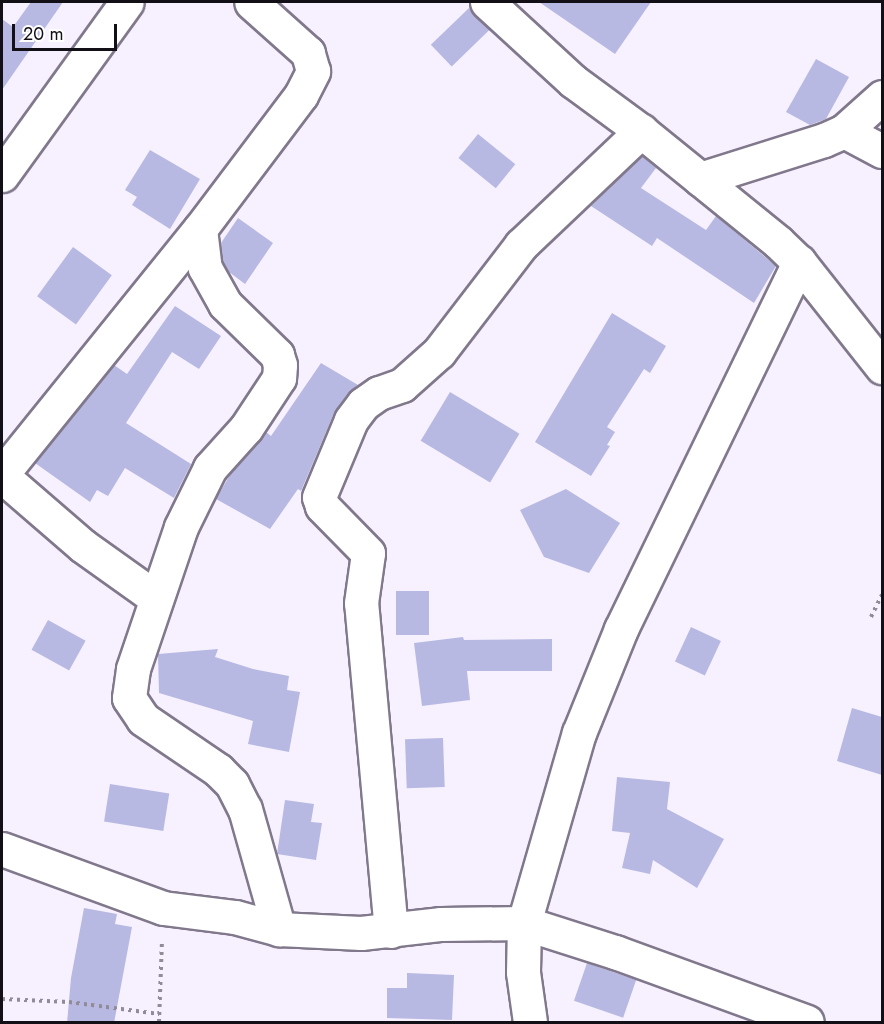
<!DOCTYPE html>
<style>
body{margin:0}
#map{position:relative;width:884px;height:1024px;overflow:hidden;background:#f7f1ff;font-family:Jost,sans-serif}
div>[style]{position:absolute}
[style*='--x']{left:calc(var(--x)*1px);top:calc(var(--y)*1px);width:calc(var(--w)*1px);rotate:calc(var(--a)*1deg)}
.building>*{inset:0;background:#b7b9e2;transform-origin:0 0}
.path>*{height:4px;margin-top:-2px;transform-origin:0;background:repeating-linear-gradient(90deg,#908b96 0 3px,transparent 0 7.5px)}
.roads{filter:drop-shadow(2px 0 #81788c) drop-shadow(-2px 0 #81788c) drop-shadow(0 2px #81788c) drop-shadow(0 -2px #81788c)}
.minor>*{height:33px;margin:-16.5px;padding:0 16.5px;transform-origin:16.5px;border-radius:16.5px;background:#fff}
span{translate:-50% -50%;white-space:nowrap;text-align:center;line-height:1.15;-webkit-text-stroke:6px #fff;paint-order:stroke}
.frame{position:absolute;inset:0;border:3px solid #120f16;pointer-events:none}
.scale{position:absolute;left:12px;top:24px;width:105px;height:27px;box-sizing:border-box;border:3px solid #120f16;border-top:0;padding-left:8px;font-size:18px;line-height:21px;white-space:nowrap;color:#120f16;-webkit-text-stroke:4px #fff;paint-order:stroke}
</style>
<div id="map">
<div class="building">
<i style="clip-path:polygon(31px 2px,63px 2px,2px 90px,2px 19px,13px 27px)"></i>
<i style="clip-path:polygon(539px 2px,651px 2px,615px 54px)"></i>
<i style="left:469px;top:8px;width:30px;height:53px;rotate:46deg"></i>
<i style="clip-path:polygon(816px 59px,849px 77px,826px 119px,810px 125px,786px 112px)"></i>
<i style="left:478px;top:134px;width:48px;height:31px;rotate:39deg"></i>
<i style="clip-path:polygon(150px 150px,200px 179px,170px 229px,132px 205px,137px 197px,125px 190px)"></i>
<i style="clip-path:polygon(642px 156px,656px 168px,641px 188px,706px 230px,716px 216px,776px 266px,754px 303px,657px 238px,652px 246px,591px 206px)"></i>
<i style="clip-path:polygon(238px 218px,273px 243px,245px 284px,229px 272px,223px 262px,221px 243px)"></i>
<i style="left:73px;top:247px;width:48px;height:61px;rotate:36deg"></i>
<i style="clip-path:polygon(175px 306px,221px 336px,199px 369px,172px 352px,126px 423px,191px 464px,174px 498px,125px 468px,108px 496px,97px 490px,90px 502px,35px 463px,114px 365px,127px 374px)"></i>
<i style="clip-path:polygon(612px 313px,666px 346px,650px 373px,644px 369px,607px 427px,615px 432px,607px 445px,610px 446px,591px 476px,535px 442px)"></i>
<i style="clip-path:polygon(321px 363px,358px 385px,348px 393px,334px 413px,301px 491px,298px 489px,270px 529px,216px 499px,231px 473px,266px 432px,271px 436px)"></i>
<i style="left:450px;top:392px;width:81px;height:57px;rotate:31deg"></i>
<i style="clip-path:polygon(566px 489px,620px 523px,589px 573px,544px 557px,520px 510px)"></i>
<i style="left:396px;top:591px;width:33px;height:44px"></i>
<i style="left:48px;top:620px;width:43px;height:34px;rotate:29deg"></i>
<i style="left:691px;top:627px;width:33px;height:38px;rotate:25deg"></i>
<i style="clip-path:polygon(463px 637px,464px 640px,552px 639px,552px 671px,467px 671px,470px 700px,422px 706px,414px 643px)"></i>
<i style="clip-path:polygon(218px 649px,215px 657px,253px 669px,289px 676px,287px 690px,300px 692px,289px 752px,248px 744px,253px 721px,159px 693px,158px 654px)"></i>
<i style="clip-path:polygon(852px 708px,882px 717px,882px 775px,837px 761px)"></i>
<i style="left:443px;top:738px;width:49px;height:38px;rotate:88deg"></i>
<i style="clip-path:polygon(617px 777px,670px 782px,667px 809px,724px 839px,697px 888px,653px 860px,650px 874px,622px 868px,630px 833px,612px 831px)"></i>
<i style="left:110px;top:784px;width:60px;height:38px;rotate:9deg"></i>
<i style="clip-path:polygon(285px 800px,314px 804px,311px 822px,322px 823px,316px 860px,277px 854px)"></i>
<i style="clip-path:polygon(84px 908px,117px 914px,115px 924px,132px 927px,114px 1023px,67px 1023px,71px 978px)"></i>
<i style="left:587px;top:963px;width:52px;height:40px;rotate:19deg"></i>
<i style="clip-path:polygon(407px 973px,454px 975px,452px 1020px,387px 1018px,387px 988px,407px 988px)"></i>
</div>
<div class="path">
<i style="--x:871;--y:617;--w:25;--a:-64"></i>
<i style="--x:2;--y:999;--w:67;--a:2.6"></i>
<i style="--x:69;--y:1002;--w:91;--a:7.6"></i>
<i style="--x:159;--y:1022;--w:80;--a:-87.9"></i>
</div>
<div class="roads">
<div class="minor">
<i style="--x:487;--y:2;--w:117;--a:42.6"></i>
<i style="--x:573;--y:81;--w:84;--a:36.3"></i>
<i style="--x:641;--y:131;--w:176;--a:39"></i>
<i style="--x:778;--y:242;--w:29;--a:44"></i>
<i style="--x:799;--y:262;--w:134;--a:51.7"></i>
<i style="--x:844;--y:131;--w:43;--a:27.8"></i>
<i style="--x:2;--y:175;--w:213;--a:-54.2"></i>
<i style="--x:700;--y:179;--w:130;--a:-17.5"></i>
<i style="--x:824;--y:140;--w:22;--a:-24"></i>
<i style="--x:844;--y:131;--w:51;--a:-41.8"></i>
<i style="--x:200;--y:229;--w:39;--a:83"></i>
<i style="--x:205;--y:268;--w:41;--a:60.9"></i>
<i style="--x:225;--y:304;--w:73;--a:44.4"></i>
<i style="--x:277;--y:355;--w:10;--a:73"></i>
<i style="--x:280;--y:365;--w:13;--a:94"></i>
<i style="--x:279;--y:378;--w:60;--a:123.4"></i>
<i style="--x:246;--y:428;--w:54;--a:132"></i>
<i style="--x:210;--y:468;--w:66;--a:116.2"></i>
<i style="--x:181;--y:527;--w:150;--a:108.7"></i>
<i style="--x:133;--y:669;--w:29;--a:98"></i>
<i style="--x:129;--y:698;--w:25;--a:56"></i>
<i style="--x:143;--y:719;--w:91;--a:34.2"></i>
<i style="--x:218;--y:770;--w:20;--a:45"></i>
<i style="--x:232;--y:784;--w:28;--a:63"></i>
<i style="--x:245;--y:809;--w:125;--a:74.2"></i>
<i style="--x:2;--y:474;--w:315;--a:-51.1"></i>
<i style="--x:200;--y:229;--w:168;--a:-53"></i>
<i style="--x:301;--y:95;--w:27;--a:-63"></i>
<i style="--x:313;--y:71;--w:19;--a:-106"></i>
<i style="--x:308;--y:53;--w:76;--a:-138.2"></i>
<i style="--x:2;--y:476;--w:107;--a:40.8"></i>
<i style="--x:83;--y:546;--w:90;--a:35.5"></i>
<i style="--x:2;--y:849;--w:171;--a:20.1"></i>
<i style="--x:163;--y:908;--w:73;--a:7.1"></i>
<i style="--x:235;--y:917;--w:46;--a:15.3"></i>
<i style="--x:279;--y:929;--w:82;--a:2.8"></i>
<i style="--x:361;--y:933;--w:81;--a:-6.4"></i>
<i style="--x:441;--y:924;--w:83;--a:-0.7"></i>
<i style="--x:524;--y:923;--w:96;--a:17.7"></i>
<i style="--x:615;--y:952;--w:204;--a:20"></i>
<i style="--x:391;--y:931;--w:329;--a:-95.2"></i>
<i style="--x:361;--y:603;--w:50;--a:-82"></i>
<i style="--x:368;--y:553;--w:66;--a:-134.4"></i>
<i style="--x:322;--y:506;--w:9;--a:-108"></i>
<i style="--x:319;--y:497;--w:83;--a:-67.4"></i>
<i style="--x:351;--y:420;--w:20;--a:-53"></i>
<i style="--x:363;--y:404;--w:19;--a:-35"></i>
<i style="--x:379;--y:393;--w:24;--a:-19"></i>
<i style="--x:402;--y:385;--w:50;--a:-41.7"></i>
<i style="--x:439;--y:352;--w:135;--a:-52.5"></i>
<i style="--x:521;--y:245;--w:166;--a:-43.5"></i>
<i style="--x:530;--y:1022;--w:50;--a:-98"></i>
<i style="--x:523;--y:972;--w:49;--a:-88.8"></i>
<i style="--x:524;--y:923;--w:198;--a:-73.9"></i>
<i style="--x:579;--y:733;--w:112;--a:-68"></i>
<i style="--x:621;--y:629;--w:408;--a:-64.1"></i>
</div>
</div>
<div class="frame"></div>
<div class="scale">20 m</div>
</div>
